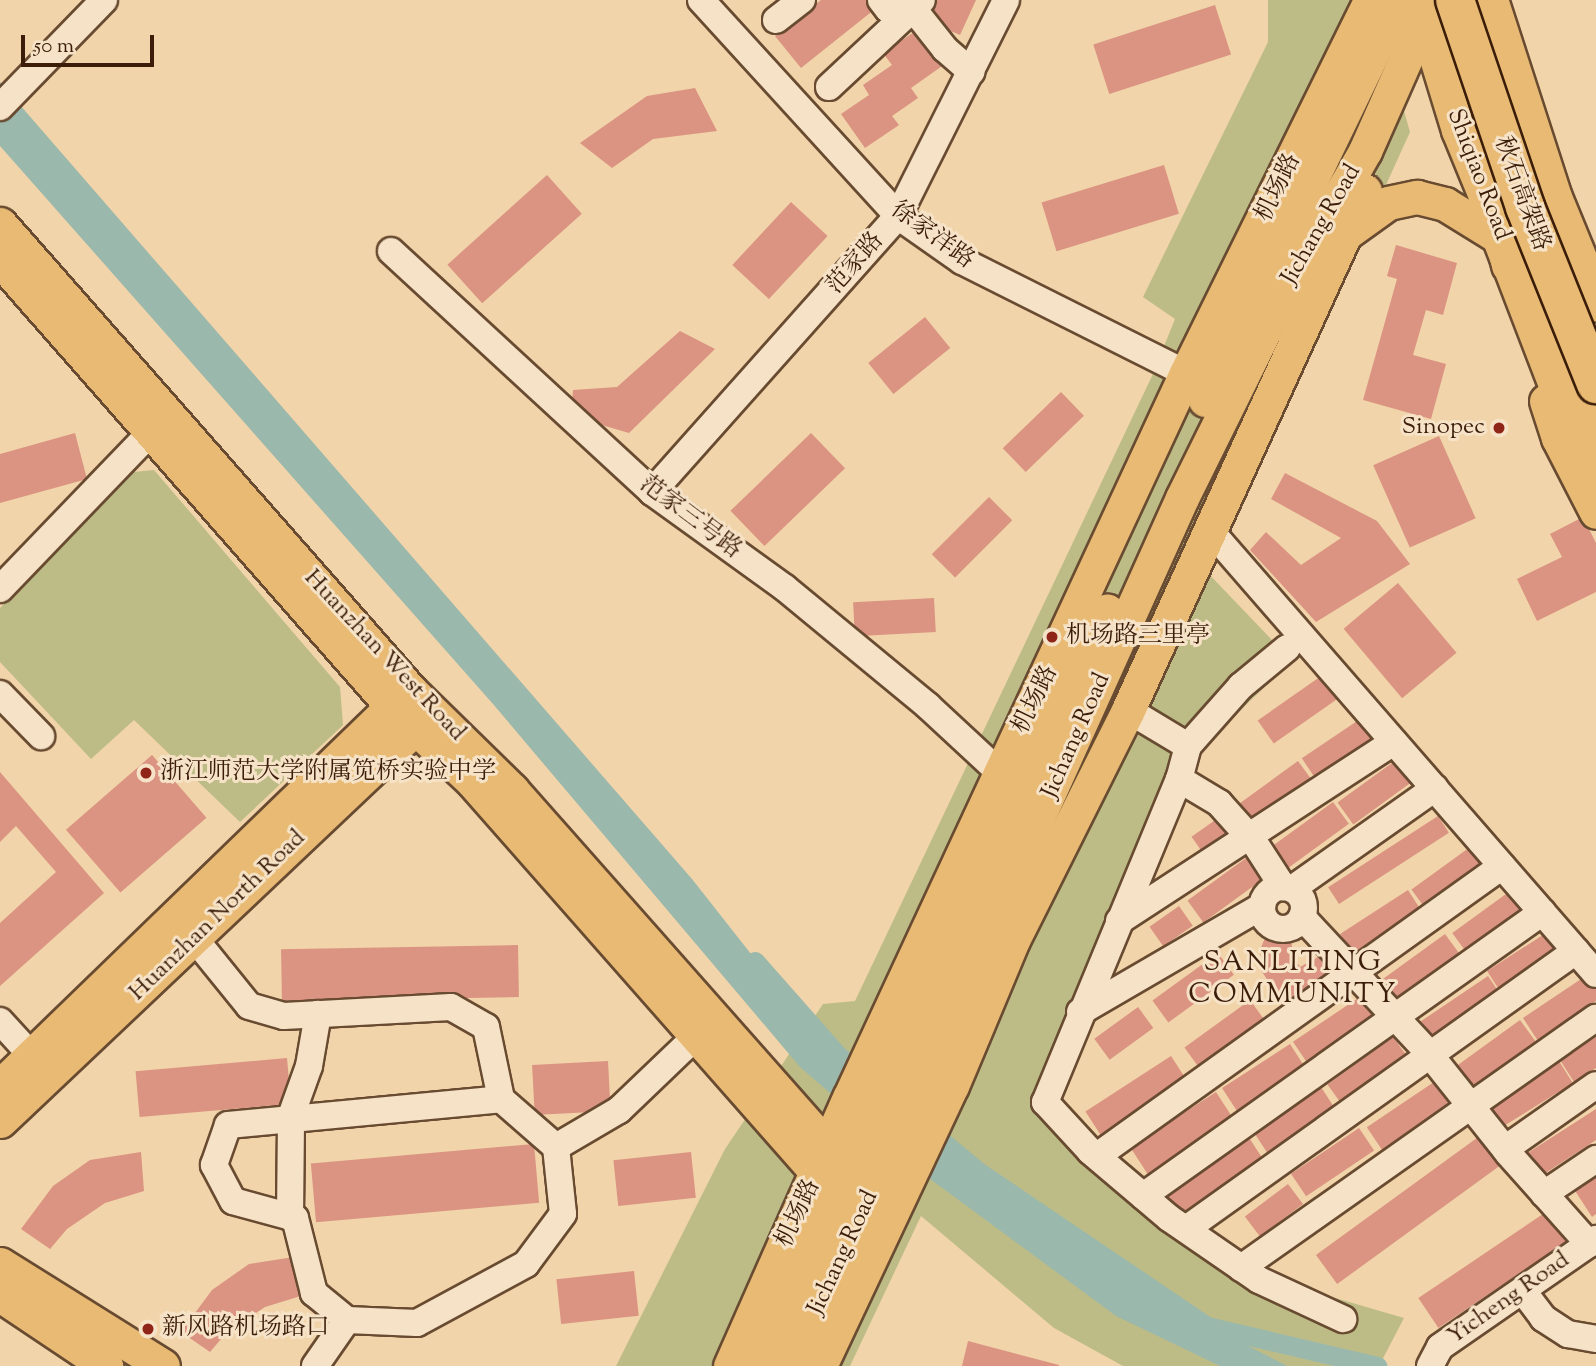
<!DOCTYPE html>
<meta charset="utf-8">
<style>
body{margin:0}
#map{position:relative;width:1596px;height:1366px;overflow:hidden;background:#f1d4a9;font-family:"Sorts Mill Goudy","Noto Serif SC",serif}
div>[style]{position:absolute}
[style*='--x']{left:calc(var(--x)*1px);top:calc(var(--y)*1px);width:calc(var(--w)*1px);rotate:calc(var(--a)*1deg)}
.green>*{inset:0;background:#bdbc86}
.water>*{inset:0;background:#9bb8ac}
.canal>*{height:19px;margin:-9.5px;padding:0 9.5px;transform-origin:9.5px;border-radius:9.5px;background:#9bb8ac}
.building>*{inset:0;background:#db9382;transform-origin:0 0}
.roads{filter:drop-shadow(2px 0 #684b31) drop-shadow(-2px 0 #684b31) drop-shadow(0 2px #684b31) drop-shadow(0 -2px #684b31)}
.minor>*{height:26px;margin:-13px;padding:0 13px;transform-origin:13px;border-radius:13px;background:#f6e3c7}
.minor>.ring{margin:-13px;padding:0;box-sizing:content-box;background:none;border:26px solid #f6e3c7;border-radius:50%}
.major>*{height:33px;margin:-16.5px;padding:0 16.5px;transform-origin:16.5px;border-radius:16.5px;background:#e8ba74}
.highway>*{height:38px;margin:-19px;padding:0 19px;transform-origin:19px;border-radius:19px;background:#e8ba74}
.bridges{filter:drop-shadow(2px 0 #3b1d09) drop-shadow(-2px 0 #3b1d09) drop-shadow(0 2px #3b1d09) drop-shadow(0 -2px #3b1d09)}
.highway-bridge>*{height:38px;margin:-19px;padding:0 19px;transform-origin:19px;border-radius:19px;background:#e8ba74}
.dots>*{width:19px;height:19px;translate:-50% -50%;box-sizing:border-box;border:4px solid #f6e3c7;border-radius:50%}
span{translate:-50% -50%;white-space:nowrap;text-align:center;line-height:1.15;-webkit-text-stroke:6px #f6e3c7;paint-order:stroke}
.street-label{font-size:24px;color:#3b1d09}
.poi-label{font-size:24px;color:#3b1d09}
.right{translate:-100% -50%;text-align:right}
.left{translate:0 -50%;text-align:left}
.quarter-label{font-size:28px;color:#3b1d09;letter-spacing:2px}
.scale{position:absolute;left:21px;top:35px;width:133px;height:32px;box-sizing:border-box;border:4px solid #3b1d09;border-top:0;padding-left:9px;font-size:21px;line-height:24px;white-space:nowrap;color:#3b1d09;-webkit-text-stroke:5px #f6e3c7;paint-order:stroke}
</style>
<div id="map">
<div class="green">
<i style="clip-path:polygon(1268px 0,1372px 0,1410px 132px,1233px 522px,1205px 570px,1292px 661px,1205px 744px,1053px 1098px,1207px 1232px,1284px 1283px,1404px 1318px,1379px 1366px,1123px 1366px,1054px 1328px,921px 1216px,850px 1366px,616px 1366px,725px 1149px,823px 1004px,855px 1001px,1152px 376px,1175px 319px,1143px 297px,1268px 42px)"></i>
<i style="clip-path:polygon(154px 470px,340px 687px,343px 725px,240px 822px,134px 720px,91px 759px,0 662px,0 608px,134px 472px)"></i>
</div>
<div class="water">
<i style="clip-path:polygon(0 82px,692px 879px,839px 1066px,1133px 1286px,1287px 1366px,1220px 1366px,1116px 1316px,922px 1173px,800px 1067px,493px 704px,0 146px)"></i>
</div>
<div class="canal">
<i style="--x:755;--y:961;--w:125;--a:48.6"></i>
<i style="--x:838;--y:1055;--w:38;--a:40"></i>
<i style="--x:925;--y:1127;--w:69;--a:39.7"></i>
<i style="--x:978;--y:1171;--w:277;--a:34.1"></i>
<i style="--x:1207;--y:1326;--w:175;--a:13.2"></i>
</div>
<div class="building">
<i style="clip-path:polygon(821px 0,868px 0,875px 9px,801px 68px,775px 36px)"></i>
<i style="clip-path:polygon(933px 0,976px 0,960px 35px,925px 20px)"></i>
<i style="left:1215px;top:5px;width:52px;height:128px;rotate:72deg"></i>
<i style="clip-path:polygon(920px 28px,945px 64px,911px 88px,918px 98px,892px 116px,899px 125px,865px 148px,841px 114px,869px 95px,863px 85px,892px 65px,883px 53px)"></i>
<i style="clip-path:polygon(695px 88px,717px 131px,653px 139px,612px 168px,580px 143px,647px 96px)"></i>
<i style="left:1164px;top:165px;width:51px;height:128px;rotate:73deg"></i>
<i style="left:547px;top:175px;width:52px;height:134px;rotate:48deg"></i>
<i style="left:791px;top:202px;width:50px;height:86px;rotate:43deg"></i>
<i style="clip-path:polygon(1396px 245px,1457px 263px,1443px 315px,1426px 310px,1413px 355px,1446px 364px,1431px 419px,1363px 400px,1397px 279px,1387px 276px)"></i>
<i style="left:925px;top:317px;width:40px;height:73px;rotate:51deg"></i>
<i style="clip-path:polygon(680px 331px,715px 349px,629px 433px,571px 416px,573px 390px,617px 387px)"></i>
<i style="left:1061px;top:392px;width:33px;height:81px;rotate:46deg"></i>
<i style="clip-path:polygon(75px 433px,87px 479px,0 503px,0 454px)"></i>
<i style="left:811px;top:433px;width:49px;height:112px;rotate:46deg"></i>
<i style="left:1439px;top:436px;width:90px;height:72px;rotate:66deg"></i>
<i style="clip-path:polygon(1285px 473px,1377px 521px,1410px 564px,1316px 622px,1250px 550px,1266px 532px,1301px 565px,1341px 538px,1271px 499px)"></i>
<i style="left:989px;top:497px;width:33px;height:81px;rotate:45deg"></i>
<i style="clip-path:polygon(1583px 517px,1596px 543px,1596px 592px,1537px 621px,1517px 579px,1562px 557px,1550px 534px)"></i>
<i style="left:1398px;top:583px;width:91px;height:71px;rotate:50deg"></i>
<i style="left:934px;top:598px;width:34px;height:81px;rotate:87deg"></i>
<i style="left:1324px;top:674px;width:28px;height:81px;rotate:55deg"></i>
<i style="left:1369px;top:713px;width:27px;height:81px;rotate:56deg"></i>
<i style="left:152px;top:755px;width:83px;height:114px;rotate:49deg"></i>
<i style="left:1403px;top:755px;width:27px;height:81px;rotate:54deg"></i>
<i style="left:1298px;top:761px;width:27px;height:81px;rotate:54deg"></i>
<i style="clip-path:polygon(0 772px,104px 893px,0 986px,0 923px,56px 872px,16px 826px,0 842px)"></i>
<i style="left:1333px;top:802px;width:27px;height:81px;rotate:54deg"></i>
<i style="left:1221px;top:816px;width:24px;height:36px;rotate:55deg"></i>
<i style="left:1438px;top:816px;width:20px;height:131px;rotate:57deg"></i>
<i style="left:1477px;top:842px;width:27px;height:81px;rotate:54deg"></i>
<i style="left:1253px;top:853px;width:27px;height:81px;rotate:54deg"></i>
<i style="left:1517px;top:886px;width:27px;height:80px;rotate:54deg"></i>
<i style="left:1408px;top:890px;width:27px;height:81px;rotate:57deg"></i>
<i style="left:1179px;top:906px;width:24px;height:36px;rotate:55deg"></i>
<i style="left:1555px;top:927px;width:27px;height:81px;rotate:57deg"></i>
<i style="left:1445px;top:934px;width:27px;height:81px;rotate:54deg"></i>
<i style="clip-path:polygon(1279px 936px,1291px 937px,1293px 956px,1300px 967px,1318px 957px,1336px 975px,1286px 1009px,1259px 967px,1266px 964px,1259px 952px,1265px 938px)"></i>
<i style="left:518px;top:945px;width:52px;height:237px;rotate:89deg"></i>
<i style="left:1218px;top:953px;width:27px;height:81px;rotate:54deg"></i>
<i style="clip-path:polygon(1590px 973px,1596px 982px,1596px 1001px,1538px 1041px,1523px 1018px)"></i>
<i style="left:1488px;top:976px;width:27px;height:81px;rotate:56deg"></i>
<i style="left:1361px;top:996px;width:27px;height:82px;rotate:56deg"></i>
<i style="left:1250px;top:1000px;width:27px;height:81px;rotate:54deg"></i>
<i style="left:1138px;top:1007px;width:26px;height:54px;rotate:54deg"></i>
<i style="left:1520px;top:1020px;width:27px;height:81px;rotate:54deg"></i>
<i style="left:1393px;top:1037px;width:27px;height:81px;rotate:54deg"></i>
<i style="clip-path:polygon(1596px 1037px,1596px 1068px,1574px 1082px,1560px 1060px)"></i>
<i style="left:1290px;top:1044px;width:27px;height:81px;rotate:57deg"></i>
<i style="left:1171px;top:1056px;width:33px;height:102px;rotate:57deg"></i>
<i style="left:287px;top:1058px;width:46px;height:152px;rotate:85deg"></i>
<i style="left:608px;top:1061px;width:50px;height:76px;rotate:87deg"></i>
<i style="left:1559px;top:1061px;width:26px;height:84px;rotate:58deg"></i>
<i style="left:1434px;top:1082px;width:27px;height:81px;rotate:56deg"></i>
<i style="left:1321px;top:1087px;width:27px;height:81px;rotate:57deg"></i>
<i style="left:1216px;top:1092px;width:33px;height:102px;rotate:57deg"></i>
<i style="clip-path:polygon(1596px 1109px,1596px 1140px,1541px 1176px,1526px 1154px)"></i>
<i style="left:1359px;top:1128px;width:27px;height:82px;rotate:56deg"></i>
<i style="left:1246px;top:1133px;width:33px;height:103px;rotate:57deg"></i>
<i style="left:1481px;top:1135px;width:36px;height:204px;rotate:54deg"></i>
<i style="left:534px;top:1144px;width:59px;height:224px;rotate:85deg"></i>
<i style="clip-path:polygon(141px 1152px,144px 1191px,105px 1203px,67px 1229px,50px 1249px,21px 1229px,53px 1186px,90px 1160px)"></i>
<i style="left:691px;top:1152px;width:46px;height:78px;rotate:84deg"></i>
<i style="clip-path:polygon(1596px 1171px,1596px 1214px,1592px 1217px,1572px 1186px)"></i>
<i style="left:1288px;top:1184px;width:25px;height:54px;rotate:53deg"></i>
<i style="left:1546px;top:1212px;width:36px;height:154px;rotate:56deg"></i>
<i style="clip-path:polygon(300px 1256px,304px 1295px,265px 1307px,227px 1332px,210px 1352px,181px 1332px,212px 1290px,249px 1264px)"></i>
<i style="left:634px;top:1271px;width:45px;height:78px;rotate:84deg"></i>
<i style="clip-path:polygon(968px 1341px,1059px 1365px,1059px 1366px,962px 1366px)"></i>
</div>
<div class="roads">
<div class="minor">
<i style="--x:701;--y:0;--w:292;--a:47.6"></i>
<i style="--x:898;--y:216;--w:78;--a:35.1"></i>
<i style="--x:962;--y:261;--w:250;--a:26.6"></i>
<i style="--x:881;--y:0;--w:11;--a:52"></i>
<i style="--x:888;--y:9;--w:27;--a:4"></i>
<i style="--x:915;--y:11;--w:48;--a:51.7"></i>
<i style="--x:945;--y:49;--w:35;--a:41"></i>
<i style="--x:776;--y:20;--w:33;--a:-38"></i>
<i style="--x:829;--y:87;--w:127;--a:-43.1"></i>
<i style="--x:0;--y:107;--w:149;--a:-45.8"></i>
<i style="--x:391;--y:251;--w:355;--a:42.7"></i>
<i style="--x:652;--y:492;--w:164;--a:35.8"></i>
<i style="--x:785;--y:588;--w:185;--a:39.5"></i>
<i style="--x:928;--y:706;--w:98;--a:42.9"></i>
<i style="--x:652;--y:492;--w:370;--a:-48.3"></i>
<i style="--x:898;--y:216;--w:241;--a:-63.4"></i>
<i style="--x:1208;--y:528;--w:591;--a:48.98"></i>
<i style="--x:0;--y:589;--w:218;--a:-46.1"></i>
<i style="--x:1287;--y:648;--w:60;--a:140.4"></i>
<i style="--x:1241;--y:686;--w:80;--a:131.5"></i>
<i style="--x:1188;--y:746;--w:34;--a:105"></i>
<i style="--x:1179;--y:779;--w:350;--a:112.5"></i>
<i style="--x:1045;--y:1102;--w:67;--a:47.4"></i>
<i style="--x:1090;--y:1151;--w:104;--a:40.3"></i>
<i style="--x:1169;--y:1218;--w:109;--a:34.6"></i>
<i style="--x:1259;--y:1280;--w:93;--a:24.9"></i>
<i style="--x:0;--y:694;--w:59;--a:45.7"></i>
<i style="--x:1128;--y:710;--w:70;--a:31"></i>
<i style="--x:1179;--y:779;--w:47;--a:31"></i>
<i style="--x:1219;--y:803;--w:52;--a:48.1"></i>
<i style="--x:1254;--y:842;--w:54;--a:57.2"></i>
<i class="ring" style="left:1262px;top:887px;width:16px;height:16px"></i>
<i style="--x:1292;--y:889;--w:175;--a:-35.2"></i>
<i style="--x:1302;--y:917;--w:183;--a:47"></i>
<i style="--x:1427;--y:1051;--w:130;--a:51.5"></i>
<i style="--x:1508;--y:1153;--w:122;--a:48.3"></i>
<i style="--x:1119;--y:921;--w:328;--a:-33.1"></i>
<i style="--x:194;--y:938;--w:87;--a:51"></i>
<i style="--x:249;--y:1006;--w:36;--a:16"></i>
<i style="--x:284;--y:1016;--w:167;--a:-3.1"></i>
<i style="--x:451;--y:1007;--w:40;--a:29.7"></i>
<i style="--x:486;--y:1027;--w:74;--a:78.2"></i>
<i style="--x:501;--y:1099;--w:73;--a:41.1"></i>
<i style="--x:556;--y:1147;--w:67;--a:84"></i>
<i style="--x:563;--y:1214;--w:62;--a:126.5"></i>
<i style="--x:526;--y:1264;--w:124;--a:151.6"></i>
<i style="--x:417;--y:1323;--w:70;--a:-177.5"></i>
<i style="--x:347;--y:1320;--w:43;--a:-140.7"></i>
<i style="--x:314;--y:1293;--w:77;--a:-104.2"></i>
<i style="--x:295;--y:1218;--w:64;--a:-164.7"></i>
<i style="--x:233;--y:1201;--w:41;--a:-117.8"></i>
<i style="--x:214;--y:1165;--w:42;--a:-70.7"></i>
<i style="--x:228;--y:1125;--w:274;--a:-5.4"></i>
<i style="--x:1080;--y:1012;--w:211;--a:-30.2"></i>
<i style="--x:0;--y:1021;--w:47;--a:47.6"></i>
<i style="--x:556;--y:1147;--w:73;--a:-30.4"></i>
<i style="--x:619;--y:1110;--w:104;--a:-43.8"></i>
<i style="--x:1505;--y:1149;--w:111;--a:-35.1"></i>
<i style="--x:1097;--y:1156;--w:498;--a:-35.6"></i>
<i style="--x:1544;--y:1194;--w:63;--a:-33.9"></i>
<i style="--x:1143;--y:1196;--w:490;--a:-35.4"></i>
<i style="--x:290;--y:1217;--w:101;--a:-89.4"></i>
<i style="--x:291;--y:1116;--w:53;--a:-70.2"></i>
<i style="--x:309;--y:1066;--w:53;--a:-80.2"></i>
<i style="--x:1186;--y:1229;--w:479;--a:-35.5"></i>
<i style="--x:1241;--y:1268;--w:434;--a:-35.2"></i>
<i style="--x:1523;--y:1291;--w:34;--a:53"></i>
<i style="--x:1543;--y:1318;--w:30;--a:33"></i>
<i style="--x:1568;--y:1334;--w:28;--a:10"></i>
<i style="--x:315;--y:1366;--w:56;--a:-55.2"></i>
<i style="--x:1430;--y:1366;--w:21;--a:-62"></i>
<i style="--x:1440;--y:1347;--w:190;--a:-34.7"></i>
</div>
<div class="major">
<i style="--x:1421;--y:9;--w:127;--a:73"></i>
<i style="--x:1458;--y:130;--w:121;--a:67.7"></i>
<i style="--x:0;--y:224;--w:621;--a:48.66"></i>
<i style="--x:410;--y:690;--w:143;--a:44.4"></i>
<i style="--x:512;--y:790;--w:477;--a:48.5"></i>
<i style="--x:1348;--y:232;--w:49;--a:-35.9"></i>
<i style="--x:1388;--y:203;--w:30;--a:-12"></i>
<i style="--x:1417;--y:197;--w:29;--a:14"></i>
<i style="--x:1445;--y:204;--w:67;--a:31.6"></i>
<i style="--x:1502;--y:239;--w:27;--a:77"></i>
<i style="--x:0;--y:260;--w:591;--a:48.7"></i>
<i style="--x:390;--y:704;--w:112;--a:43.2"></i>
<i style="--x:472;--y:781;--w:524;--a:48.64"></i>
<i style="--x:818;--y:1174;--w:20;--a:-37"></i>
<i style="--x:1567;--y:361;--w:62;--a:62.2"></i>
<i style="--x:1205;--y:400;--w:444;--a:-64.2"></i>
<i style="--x:1546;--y:401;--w:39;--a:72"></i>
<i style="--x:1558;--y:438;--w:83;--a:62.8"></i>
<i style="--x:0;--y:1086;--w:568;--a:-44.07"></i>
<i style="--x:0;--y:1121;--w:589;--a:-43.42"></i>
<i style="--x:0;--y:1264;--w:192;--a:32"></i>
<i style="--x:0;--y:1295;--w:128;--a:33.8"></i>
<i style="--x:730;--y:1366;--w:293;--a:-66.1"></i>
<i style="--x:849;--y:1098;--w:799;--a:-65.07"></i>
<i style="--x:1186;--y:373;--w:416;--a:-63.7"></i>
<i style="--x:761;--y:1366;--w:831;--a:-65.38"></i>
<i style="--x:791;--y:1366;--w:952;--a:-65.75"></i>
<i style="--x:1182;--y:498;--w:221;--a:-63.7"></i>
<i style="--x:1280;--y:300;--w:172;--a:-60.3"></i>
<i style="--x:1365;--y:151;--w:165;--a:-66.1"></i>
<i style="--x:820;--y:1366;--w:310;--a:-64.8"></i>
<i style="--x:952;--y:1086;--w:158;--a:-67.3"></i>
<i style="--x:1013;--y:940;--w:257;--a:-63.4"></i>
<i style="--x:1128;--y:710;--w:571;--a:-65.5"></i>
</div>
<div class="highway">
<i style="--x:1489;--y:0;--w:208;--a:72.1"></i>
<i style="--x:1553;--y:198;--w:113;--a:67.7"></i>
<i style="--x:1502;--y:239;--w:201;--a:69"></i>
<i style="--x:1574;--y:427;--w:46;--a:61.2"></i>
</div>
</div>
<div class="bridges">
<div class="highway-bridge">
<i style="--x:1455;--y:0;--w:219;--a:71.3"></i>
<i style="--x:1525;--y:207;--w:191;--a:68.1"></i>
</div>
</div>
<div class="dots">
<i style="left:1499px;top:428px;background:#8f2418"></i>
<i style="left:1052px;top:637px;background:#8f2418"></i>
<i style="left:146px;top:773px;background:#8f2418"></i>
<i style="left:148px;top:1329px;background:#8f2418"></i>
</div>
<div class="street-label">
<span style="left:1478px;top:175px;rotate:69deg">Shiqiao Road</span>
<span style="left:1279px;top:188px;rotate:-64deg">机场路</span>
<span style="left:1521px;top:194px;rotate:70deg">秋石高架路</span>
<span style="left:1322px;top:225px;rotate:-60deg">Jichang Road</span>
<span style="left:932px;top:236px;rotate:36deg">徐家洋路</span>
<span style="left:856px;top:264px;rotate:-49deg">范家路</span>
<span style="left:690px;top:518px;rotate:37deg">范家三号路</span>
<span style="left:384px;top:656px;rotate:47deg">Huanzhan West Road</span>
<span style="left:1036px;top:700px;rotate:-64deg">机场路</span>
<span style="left:1077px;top:736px;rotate:-66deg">Jichang Road</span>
<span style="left:218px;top:916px;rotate:-44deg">Huanzhan North Road</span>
<span style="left:799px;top:1214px;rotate:-65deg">机场路</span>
<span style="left:844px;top:1253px;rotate:-65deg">Jichang Road</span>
<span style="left:1509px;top:1299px;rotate:-35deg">Yicheng Road</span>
</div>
<div class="poi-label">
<span class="right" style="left:1485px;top:428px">Sinopec</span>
<span class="left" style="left:1066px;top:637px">机场路三里亭</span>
<span class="left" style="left:160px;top:773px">浙江师范大学附属笕桥实验中学</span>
<span class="left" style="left:162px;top:1329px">新风路机场路口</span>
</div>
<div class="quarter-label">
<span style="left:1293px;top:979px">SANLITING<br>COMMUNITY</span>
</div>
<div class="scale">50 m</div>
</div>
